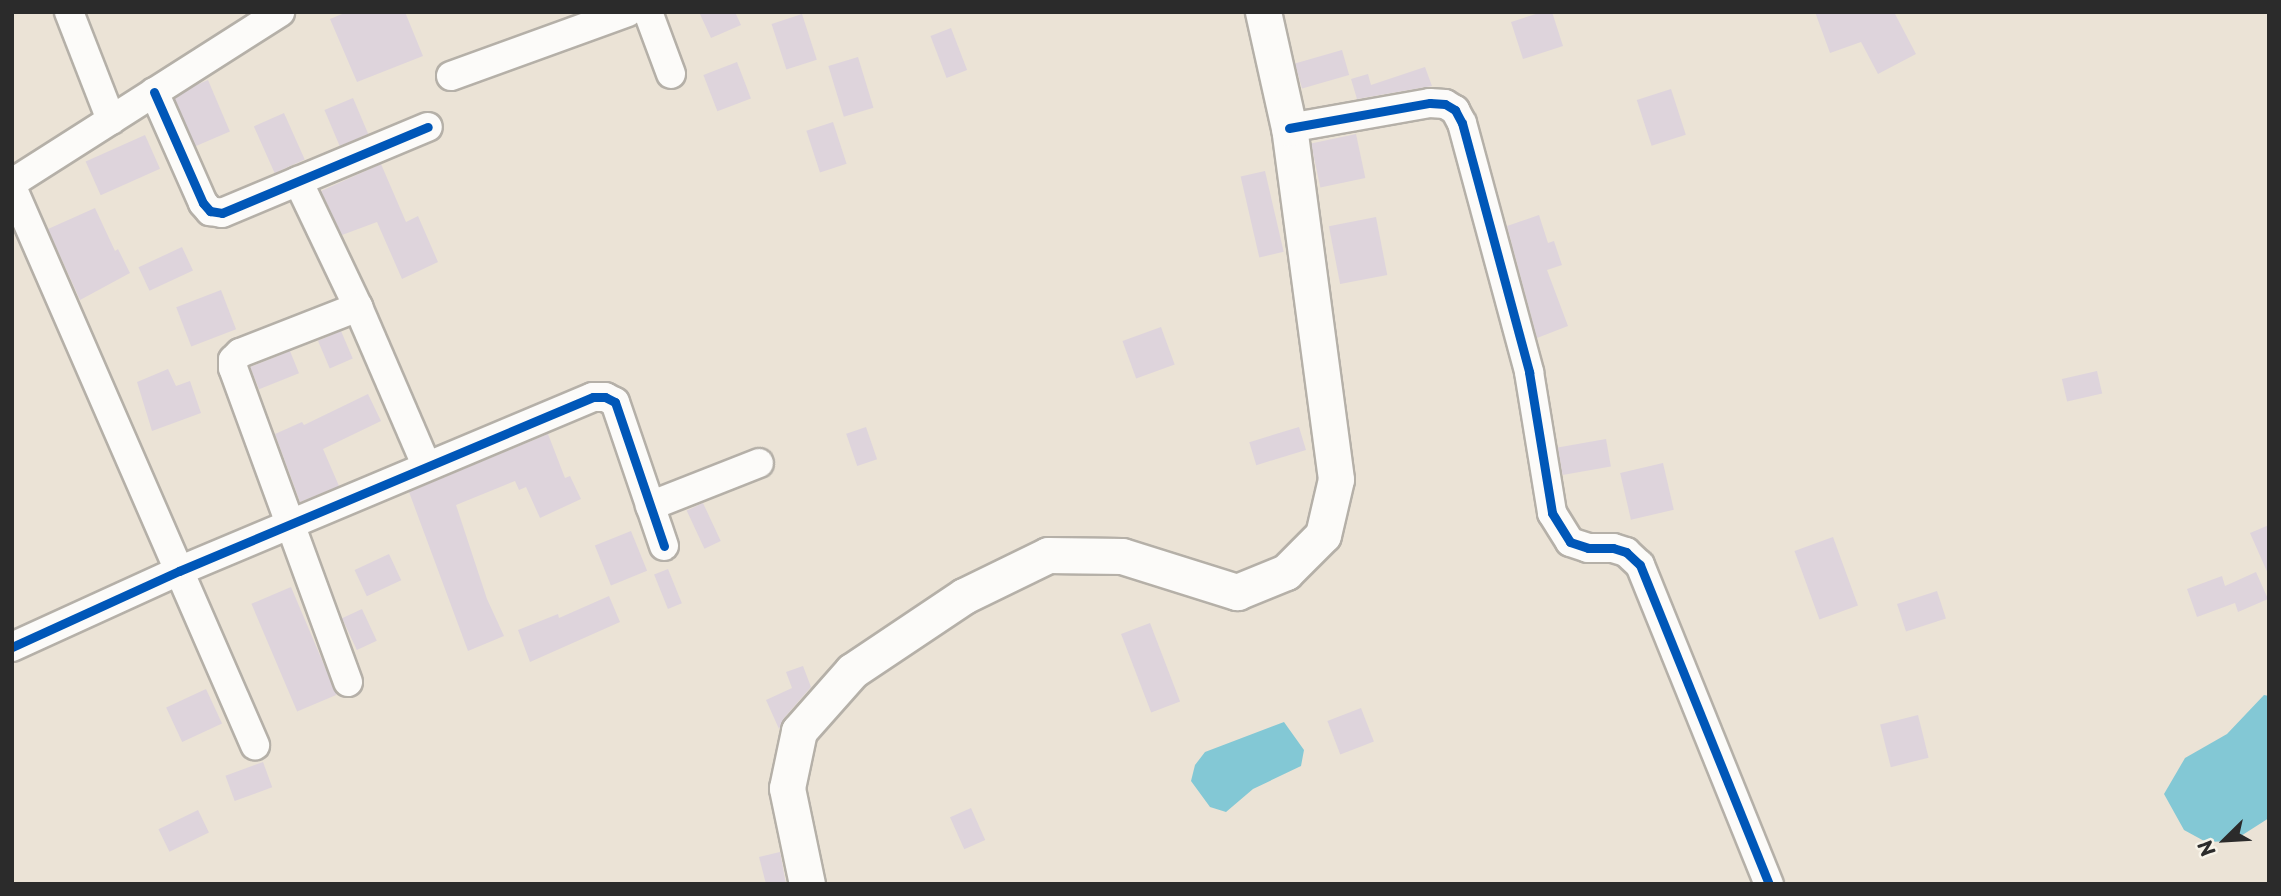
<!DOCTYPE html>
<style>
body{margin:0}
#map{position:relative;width:2281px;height:896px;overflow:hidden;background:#ebe3d6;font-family:"Playpen Sans",sans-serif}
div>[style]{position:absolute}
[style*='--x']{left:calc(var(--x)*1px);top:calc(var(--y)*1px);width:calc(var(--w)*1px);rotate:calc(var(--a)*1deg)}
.water>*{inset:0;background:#83c8d5}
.building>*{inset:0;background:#ded4dc;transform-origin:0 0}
.roads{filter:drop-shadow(2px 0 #b5b0a8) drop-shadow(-2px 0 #b5b0a8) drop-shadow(0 2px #b5b0a8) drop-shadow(0 -2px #b5b0a8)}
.minor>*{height:28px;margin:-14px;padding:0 14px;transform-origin:14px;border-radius:14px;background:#fcfbf9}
.major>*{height:35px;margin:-17.5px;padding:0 17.5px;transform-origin:17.5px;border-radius:17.5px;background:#fcfbf9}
.cycleway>*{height:9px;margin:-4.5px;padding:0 4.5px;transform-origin:4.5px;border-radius:4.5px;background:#0057b8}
span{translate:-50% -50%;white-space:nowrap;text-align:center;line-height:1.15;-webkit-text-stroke:5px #f7f3e8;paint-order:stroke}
.frame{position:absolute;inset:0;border:14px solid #2b2b2b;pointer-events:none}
.north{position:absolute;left:2190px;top:805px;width:70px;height:70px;-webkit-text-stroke:5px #f7f3e8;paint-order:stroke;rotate:246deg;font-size:19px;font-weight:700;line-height:28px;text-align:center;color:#2b2b2b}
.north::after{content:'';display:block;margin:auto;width:24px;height:32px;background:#2b2b2b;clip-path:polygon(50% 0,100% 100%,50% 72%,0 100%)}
</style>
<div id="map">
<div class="water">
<i style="clip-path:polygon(2264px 695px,2269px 696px,2269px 818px,2233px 841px,2206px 842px,2184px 830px,2164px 794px,2185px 758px,2227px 734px)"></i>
<i style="clip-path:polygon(1284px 722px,1304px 750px,1301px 766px,1253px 789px,1226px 812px,1210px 807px,1191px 781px,1195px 765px,1205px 752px)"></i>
</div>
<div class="building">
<i style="clip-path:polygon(347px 12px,405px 12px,423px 56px,357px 82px,330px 19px)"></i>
<i style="clip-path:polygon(699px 12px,735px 12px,741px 25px,711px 38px)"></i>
<i style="clip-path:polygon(1542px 12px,1552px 12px,1563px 46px,1523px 59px,1511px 22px)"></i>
<i style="clip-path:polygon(1815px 12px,1894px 12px,1916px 54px,1878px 74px,1861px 42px,1830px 53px)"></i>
<i style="left:802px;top:14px;width:48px;height:32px;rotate:72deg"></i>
<i style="left:951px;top:28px;width:45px;height:22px;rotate:69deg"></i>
<i style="left:1342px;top:50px;width:26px;height:49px;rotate:74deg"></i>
<i style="left:858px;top:57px;width:53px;height:31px;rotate:73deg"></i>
<i style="left:737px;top:62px;width:39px;height:36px;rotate:69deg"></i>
<i style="clip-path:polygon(1425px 67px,1432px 86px,1357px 99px,1351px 79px,1368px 74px,1371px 85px)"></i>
<i style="left:208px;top:80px;width:56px;height:38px;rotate:67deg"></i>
<i style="left:1671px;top:89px;width:48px;height:36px;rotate:72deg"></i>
<i style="left:353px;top:98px;width:39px;height:31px;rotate:67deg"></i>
<i style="left:284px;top:113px;width:51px;height:33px;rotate:66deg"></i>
<i style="left:833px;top:122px;width:44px;height:28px;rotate:72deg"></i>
<i style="left:1356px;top:134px;width:45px;height:46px;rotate:78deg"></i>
<i style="left:145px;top:135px;width:37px;height:65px;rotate:66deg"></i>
<i style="clip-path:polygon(381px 164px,406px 222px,418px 216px,438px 262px,402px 279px,377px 222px,342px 235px,321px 191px)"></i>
<i style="left:1265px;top:171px;width:83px;height:25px;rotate:77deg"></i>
<i style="clip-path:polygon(95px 208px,115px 251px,118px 249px,130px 273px,80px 300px,48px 229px)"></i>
<i style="clip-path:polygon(1539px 215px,1548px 243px,1554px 241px,1562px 265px,1547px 270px,1568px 326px,1537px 338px,1507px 226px)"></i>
<i style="left:1376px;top:217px;width:59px;height:48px;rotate:79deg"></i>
<i style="left:182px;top:247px;width:26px;height:48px;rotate:65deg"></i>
<i style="left:221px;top:290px;width:42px;height:48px;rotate:69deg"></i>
<i style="left:1161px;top:327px;width:40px;height:41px;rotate:70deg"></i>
<i style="left:341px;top:331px;width:30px;height:25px;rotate:67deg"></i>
<i style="left:290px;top:351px;width:24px;height:43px;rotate:68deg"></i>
<i style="clip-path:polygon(168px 369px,176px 386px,190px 381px,201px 413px,152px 431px,137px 382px)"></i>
<i style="left:2097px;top:371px;width:23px;height:36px;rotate:77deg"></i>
<i style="clip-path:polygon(368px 394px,381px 421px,323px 449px,339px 486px,300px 502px,275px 434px,302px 422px,304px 425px)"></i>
<i style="left:866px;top:427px;width:34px;height:21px;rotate:71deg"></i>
<i style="left:1299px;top:427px;width:24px;height:52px;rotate:73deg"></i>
<i style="clip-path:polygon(548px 434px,565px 478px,570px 476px,581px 499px,540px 518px,526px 487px,519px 490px,515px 481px,456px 505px,487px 599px,504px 636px,468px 651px,409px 492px)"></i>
<i style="left:1606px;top:439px;width:28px;height:49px;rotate:80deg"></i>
<i style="left:1663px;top:463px;width:48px;height:44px;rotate:77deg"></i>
<i style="left:703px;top:503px;width:42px;height:18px;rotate:65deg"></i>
<i style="clip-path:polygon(2269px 525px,2269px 576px,2250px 533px)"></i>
<i style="left:631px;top:531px;width:43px;height:39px;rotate:68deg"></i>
<i style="left:1833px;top:537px;width:73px;height:41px;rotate:70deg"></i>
<i style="left:389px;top:554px;width:29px;height:38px;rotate:65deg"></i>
<i style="left:668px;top:569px;width:37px;height:15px;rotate:68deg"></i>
<i style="clip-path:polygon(2256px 572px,2268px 599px,2238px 612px,2235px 603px,2197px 617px,2187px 589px,2222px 576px,2225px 586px)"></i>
<i style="left:291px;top:587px;width:117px;height:43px;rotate:67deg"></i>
<i style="left:1937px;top:591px;width:29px;height:42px;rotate:72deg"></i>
<i style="clip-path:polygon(609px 596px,620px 622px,530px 662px,518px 630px,558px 614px,559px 618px)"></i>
<i style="left:362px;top:609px;width:35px;height:22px;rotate:65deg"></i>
<i style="left:1150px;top:623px;width:84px;height:31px;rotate:69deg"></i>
<i style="clip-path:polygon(803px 666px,811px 687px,784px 718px,779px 729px,766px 700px,792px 688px,786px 672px)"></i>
<i style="left:206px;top:689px;width:38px;height:44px;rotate:65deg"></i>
<i style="left:1361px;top:708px;width:36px;height:36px;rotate:69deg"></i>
<i style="left:1918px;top:715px;width:44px;height:39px;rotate:76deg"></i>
<i style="left:263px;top:762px;width:27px;height:40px;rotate:70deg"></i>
<i style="left:971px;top:808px;width:35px;height:23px;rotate:66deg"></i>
<i style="left:198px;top:810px;width:25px;height:44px;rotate:64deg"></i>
<i style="clip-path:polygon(780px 852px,786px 884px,766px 884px,759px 857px)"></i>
</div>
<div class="roads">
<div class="minor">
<i style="--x:69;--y:12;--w:116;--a:68.7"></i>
<i style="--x:648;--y:12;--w:66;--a:69.6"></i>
<i style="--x:451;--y:76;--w:188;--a:-19.9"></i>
<i style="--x:154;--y:92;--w:121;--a:66.2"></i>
<i style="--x:203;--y:203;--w:11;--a:49"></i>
<i style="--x:210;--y:211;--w:12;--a:9"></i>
<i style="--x:222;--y:213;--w:223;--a:-22.7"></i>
<i style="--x:1289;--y:128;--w:143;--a:-10.1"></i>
<i style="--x:1430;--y:103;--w:15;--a:4"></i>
<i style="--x:1445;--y:104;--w:12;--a:31"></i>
<i style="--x:1455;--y:110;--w:15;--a:62"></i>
<i style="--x:1462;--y:123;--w:258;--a:74.9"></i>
<i style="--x:1529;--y:372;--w:143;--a:80.7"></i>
<i style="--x:1552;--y:513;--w:34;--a:58"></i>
<i style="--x:1570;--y:542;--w:19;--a:18"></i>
<i style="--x:1588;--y:548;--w:25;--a:0"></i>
<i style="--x:1613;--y:548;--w:14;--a:17"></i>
<i style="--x:1626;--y:552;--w:19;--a:43"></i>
<i style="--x:1640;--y:565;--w:344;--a:68"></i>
<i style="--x:298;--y:181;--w:140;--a:64.5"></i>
<i style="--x:358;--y:307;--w:172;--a:66.7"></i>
<i style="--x:12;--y:183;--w:318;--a:-32.5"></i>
<i style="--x:12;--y:187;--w:609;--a:66.47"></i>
<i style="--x:650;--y:506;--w:117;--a:-21.5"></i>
<i style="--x:12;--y:647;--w:183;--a:-24.5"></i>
<i style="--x:179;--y:571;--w:449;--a:-22.8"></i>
<i style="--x:593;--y:397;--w:12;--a:0"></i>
<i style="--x:605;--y:397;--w:11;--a:27"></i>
<i style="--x:615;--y:402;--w:152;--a:71.2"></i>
<i style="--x:348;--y:682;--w:334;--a:-110.1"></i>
<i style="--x:233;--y:368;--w:8;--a:-90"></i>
<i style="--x:233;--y:360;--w:10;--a:-45"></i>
<i style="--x:240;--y:353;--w:127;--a:-21.3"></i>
</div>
<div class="major">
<i style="--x:807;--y:884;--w:98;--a:-101.8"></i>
<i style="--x:787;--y:788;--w:58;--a:-78.1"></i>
<i style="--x:799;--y:731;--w:80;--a:-48.5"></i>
<i style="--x:852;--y:671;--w:135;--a:-33.8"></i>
<i style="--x:964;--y:596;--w:93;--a:-26"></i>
<i style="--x:1048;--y:555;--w:74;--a:0.8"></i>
<i style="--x:1122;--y:556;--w:121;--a:17.4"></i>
<i style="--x:1237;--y:592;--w:53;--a:-22.2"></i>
<i style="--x:1286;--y:572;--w:52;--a:-45"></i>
<i style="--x:1323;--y:535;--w:57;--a:-76.9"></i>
<i style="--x:1336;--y:479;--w:354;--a:-97.6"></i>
<i style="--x:1289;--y:128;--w:119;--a:-102.6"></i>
</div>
</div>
<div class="cycleway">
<i style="--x:154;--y:92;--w:121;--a:66.2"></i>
<i style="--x:203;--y:203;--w:11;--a:49"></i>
<i style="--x:210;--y:211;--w:12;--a:9"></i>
<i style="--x:222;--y:213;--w:223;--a:-22.7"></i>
<i style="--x:1289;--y:128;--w:143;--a:-10.1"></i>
<i style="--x:1430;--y:103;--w:15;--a:4"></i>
<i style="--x:1445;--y:104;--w:12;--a:31"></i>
<i style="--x:1455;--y:110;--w:15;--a:62"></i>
<i style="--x:1462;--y:123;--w:258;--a:74.9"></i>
<i style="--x:1529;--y:372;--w:143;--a:80.7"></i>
<i style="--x:1552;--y:513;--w:34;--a:58"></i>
<i style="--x:1570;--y:542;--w:19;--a:18"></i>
<i style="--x:1588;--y:548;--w:25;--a:0"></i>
<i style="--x:1613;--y:548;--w:14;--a:17"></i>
<i style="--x:1626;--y:552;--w:19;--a:43"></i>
<i style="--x:1640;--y:565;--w:344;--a:68"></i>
<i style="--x:12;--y:647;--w:183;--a:-24.5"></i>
<i style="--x:179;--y:571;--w:449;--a:-22.8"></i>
<i style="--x:593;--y:397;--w:12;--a:0"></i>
<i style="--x:605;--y:397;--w:11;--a:27"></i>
<i style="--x:615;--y:402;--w:152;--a:71.2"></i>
</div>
<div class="frame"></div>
<div class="north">N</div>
</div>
